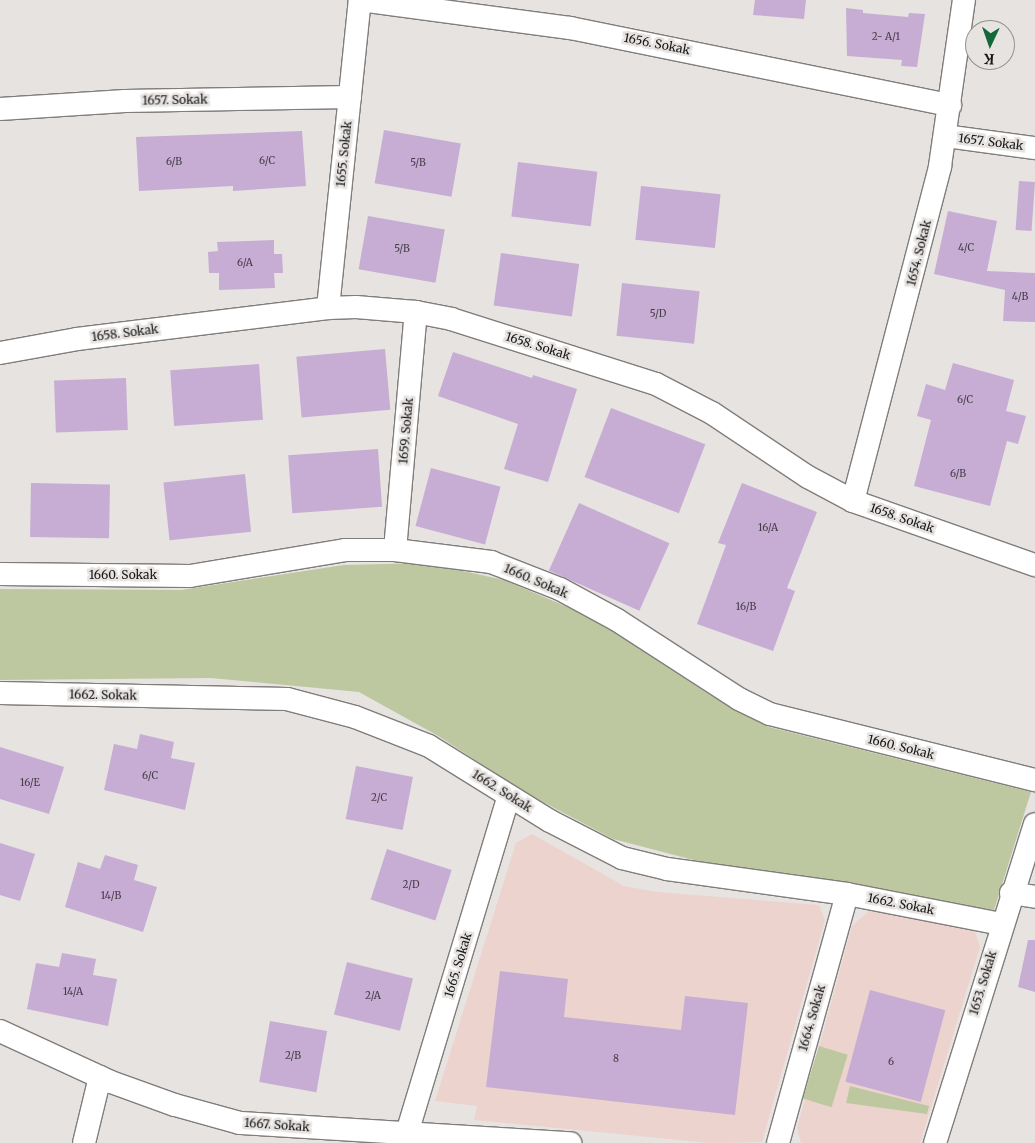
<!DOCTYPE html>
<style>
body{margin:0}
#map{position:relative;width:1035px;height:1143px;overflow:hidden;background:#e6e3e1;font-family:Merriweather,serif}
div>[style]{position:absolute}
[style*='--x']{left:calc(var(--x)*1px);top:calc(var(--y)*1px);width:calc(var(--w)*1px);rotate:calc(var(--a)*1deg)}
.education>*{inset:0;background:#edd3ce}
.green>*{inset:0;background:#bdc8a0;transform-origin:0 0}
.building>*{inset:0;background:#c7add4;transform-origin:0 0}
.roads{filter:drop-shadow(1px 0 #807d7b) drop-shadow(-1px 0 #807d7b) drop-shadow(0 1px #807d7b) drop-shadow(0 -1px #807d7b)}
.minor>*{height:22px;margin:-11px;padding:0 11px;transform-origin:11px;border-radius:11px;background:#fff}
span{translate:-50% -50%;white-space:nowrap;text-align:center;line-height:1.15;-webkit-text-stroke:5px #e6e3e1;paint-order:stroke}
.number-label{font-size:10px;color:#443c46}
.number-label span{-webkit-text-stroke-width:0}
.street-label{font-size:12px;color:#191717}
.north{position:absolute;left:965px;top:20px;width:50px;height:50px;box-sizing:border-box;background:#e6e3e1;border:1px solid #949190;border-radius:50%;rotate:183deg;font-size:14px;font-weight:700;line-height:20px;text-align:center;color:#191717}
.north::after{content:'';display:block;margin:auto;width:18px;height:22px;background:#136738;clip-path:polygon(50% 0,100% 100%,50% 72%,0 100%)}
</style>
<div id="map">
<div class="education">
<i style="clip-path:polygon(532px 834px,624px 886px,657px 892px,819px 905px,825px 920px,762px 1142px,710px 1143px,474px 1120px,477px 1106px,435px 1101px,516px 843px)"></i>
<i style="clip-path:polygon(869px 911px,973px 926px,980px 947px,920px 1143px,801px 1143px,797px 1128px,852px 926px)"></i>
</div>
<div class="green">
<i style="clip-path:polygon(426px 563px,504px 580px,591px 617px,710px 695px,769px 727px,1031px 792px,994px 910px,709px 864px,613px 839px,524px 792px,440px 737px,359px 692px,211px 678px,0 680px,0 589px,181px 590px,344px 565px)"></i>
<i style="left:819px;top:1046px;width:30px;height:55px;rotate:17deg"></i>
<i style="clip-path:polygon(850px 1086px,929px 1106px,927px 1114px,846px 1103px)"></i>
</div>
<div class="building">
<i style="clip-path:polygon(755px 0,806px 0,804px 19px,753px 15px)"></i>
<i style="clip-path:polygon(846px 8px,863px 10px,863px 13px,908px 17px,909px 13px,925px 14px,917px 67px,901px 66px,902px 60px,847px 56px)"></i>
<i style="left:384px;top:130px;width:78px;height:54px;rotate:10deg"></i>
<i style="clip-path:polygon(302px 131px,306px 186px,233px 191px,233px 186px,139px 191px,136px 137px)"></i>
<i style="left:518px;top:162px;width:80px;height:55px;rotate:7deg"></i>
<i style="left:1019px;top:181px;width:16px;height:49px;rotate:4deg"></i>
<i style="left:641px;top:186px;width:80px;height:54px;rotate:6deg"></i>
<i style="clip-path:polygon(948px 211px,997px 221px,987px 271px,1035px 273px,1035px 322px,1003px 321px,1005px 290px,934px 274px)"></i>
<i style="left:368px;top:216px;width:78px;height:54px;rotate:10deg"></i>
<i style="clip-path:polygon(274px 240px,274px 254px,282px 254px,283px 273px,274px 273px,275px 288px,219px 290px,219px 273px,209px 273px,208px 252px,218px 251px,217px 242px)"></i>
<i style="left:501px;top:253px;width:79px;height:53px;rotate:8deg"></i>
<i style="left:622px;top:283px;width:78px;height:53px;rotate:6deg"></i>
<i style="left:385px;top:349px;width:61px;height:89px;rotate:85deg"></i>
<i style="clip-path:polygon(453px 352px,532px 378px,533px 375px,577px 389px,548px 482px,504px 469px,518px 424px,438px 396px)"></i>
<i style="clip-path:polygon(953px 363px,1014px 380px,1006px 411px,1026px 416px,1018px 444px,1007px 441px,990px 506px,914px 486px,931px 420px,917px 416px,926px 384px,945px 390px)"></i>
<i style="left:259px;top:364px;width:56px;height:89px;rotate:86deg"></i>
<i style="left:126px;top:378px;width:52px;height:72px;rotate:88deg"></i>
<i style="left:611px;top:408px;width:101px;height:74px;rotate:21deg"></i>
<i style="left:378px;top:449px;width:58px;height:90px;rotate:86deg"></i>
<i style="left:431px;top:468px;width:72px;height:60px;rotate:15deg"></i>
<i style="left:245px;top:474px;width:58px;height:82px;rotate:84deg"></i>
<i style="left:31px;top:483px;width:79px;height:54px;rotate:1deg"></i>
<i style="clip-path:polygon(742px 483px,817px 512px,787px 588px,795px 591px,773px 651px,697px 624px,726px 545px,718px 543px)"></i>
<i style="left:579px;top:503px;width:99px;height:74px;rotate:24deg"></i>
<i style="clip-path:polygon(140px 734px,174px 742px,171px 758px,195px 763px,185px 810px,104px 790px,114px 744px,137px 749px)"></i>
<i style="clip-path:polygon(0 747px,64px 767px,49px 814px,0 799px)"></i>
<i style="left:356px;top:766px;width:58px;height:54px;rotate:11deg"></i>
<i style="clip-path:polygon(0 843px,35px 854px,20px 901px,0 895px)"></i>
<i style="left:387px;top:849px;width:68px;height:53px;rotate:18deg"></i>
<i style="clip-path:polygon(105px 855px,138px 865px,134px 880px,157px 887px,143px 932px,65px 907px,78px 862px,100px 869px)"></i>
<i style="clip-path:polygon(1028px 940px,1035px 940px,1035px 992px,1018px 987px)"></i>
<i style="clip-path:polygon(62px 953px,96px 959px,93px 975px,117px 979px,108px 1026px,27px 1009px,36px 963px,59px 967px)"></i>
<i style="left:347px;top:962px;width:68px;height:54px;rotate:14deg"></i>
<i style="clip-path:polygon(500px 971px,568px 979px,564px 1017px,681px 1030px,685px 996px,748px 1003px,735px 1115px,486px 1087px)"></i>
<i style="left:870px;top:990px;width:78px;height:95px;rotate:15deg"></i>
<i style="left:270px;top:1021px;width:58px;height:62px;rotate:10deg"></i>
</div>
<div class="roads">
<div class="minor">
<i style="--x:0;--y:109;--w:125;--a:-3.7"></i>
<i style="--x:125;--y:101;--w:225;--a:-1"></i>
<i style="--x:946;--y:136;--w:90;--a:7.7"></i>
<i style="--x:328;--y:308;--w:310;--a:-84.1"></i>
<i style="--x:360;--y:0;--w:212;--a:7.6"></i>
<i style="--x:570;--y:28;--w:388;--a:11.5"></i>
<i style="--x:0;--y:353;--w:78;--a:-10.3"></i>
<i style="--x:77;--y:339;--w:253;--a:-7"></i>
<i style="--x:328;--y:308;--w:28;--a:-2"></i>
<i style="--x:356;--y:307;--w:60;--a:4.8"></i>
<i style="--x:416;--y:312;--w:36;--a:11"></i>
<i style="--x:451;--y:319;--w:215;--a:17.6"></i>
<i style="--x:656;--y:384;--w:63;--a:27.4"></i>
<i style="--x:712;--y:413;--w:115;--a:33.7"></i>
<i style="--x:808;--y:477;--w:51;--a:28.1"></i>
<i style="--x:853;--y:501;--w:193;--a:19.4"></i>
<i style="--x:853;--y:501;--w:346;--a:-75.4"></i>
<i style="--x:940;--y:166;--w:168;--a:-81.8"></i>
<i style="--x:395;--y:550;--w:239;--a:-85"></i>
<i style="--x:0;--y:574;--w:190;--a:0.6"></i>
<i style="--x:190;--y:576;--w:157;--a:-9.5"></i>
<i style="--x:345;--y:550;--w:50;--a:0"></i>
<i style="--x:395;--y:550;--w:97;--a:7.1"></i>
<i style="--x:491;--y:562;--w:74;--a:21.4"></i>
<i style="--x:560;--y:589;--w:65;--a:28.5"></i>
<i style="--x:617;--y:620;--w:145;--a:32.9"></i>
<i style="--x:739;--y:699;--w:34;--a:26"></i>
<i style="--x:770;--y:714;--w:273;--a:14"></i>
<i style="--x:0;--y:693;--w:287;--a:1.2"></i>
<i style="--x:287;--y:699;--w:70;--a:14.8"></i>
<i style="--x:355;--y:717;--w:79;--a:21.4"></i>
<i style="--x:429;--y:746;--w:142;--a:31.8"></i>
<i style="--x:550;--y:821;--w:81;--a:27.2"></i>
<i style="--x:622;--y:858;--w:46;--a:13.7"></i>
<i style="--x:667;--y:869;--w:182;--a:7.9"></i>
<i style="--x:847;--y:894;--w:157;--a:11"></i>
<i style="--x:1011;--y:893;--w:24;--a:9"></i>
<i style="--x:0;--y:1031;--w:122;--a:24.7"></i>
<i style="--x:111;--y:1082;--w:68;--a:19.8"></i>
<i style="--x:175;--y:1105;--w:67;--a:15.5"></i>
<i style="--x:240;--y:1123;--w:331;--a:3.5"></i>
<i style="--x:407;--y:1133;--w:352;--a:-73.2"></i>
<i style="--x:84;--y:1143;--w:68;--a:-76.4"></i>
<i style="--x:778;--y:1143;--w:258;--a:-74.5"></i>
<i style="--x:935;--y:1143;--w:334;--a:-72.6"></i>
</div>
</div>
<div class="number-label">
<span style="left:886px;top:37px">2- A/1</span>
<span style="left:267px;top:161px">6/C</span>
<span style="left:174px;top:162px">6/B</span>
<span style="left:418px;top:163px">5/B</span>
<span style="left:966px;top:248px">4/C</span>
<span style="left:402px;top:249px">5/B</span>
<span style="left:245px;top:263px">6/A</span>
<span style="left:1020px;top:297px">4/B</span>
<span style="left:658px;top:314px">5/D</span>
<span style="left:965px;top:400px">6/C</span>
<span style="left:958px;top:474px">6/B</span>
<span style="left:768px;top:528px">16/A</span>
<span style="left:746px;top:607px">16/B</span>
<span style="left:150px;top:776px">6/C</span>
<span style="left:30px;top:783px">16/E</span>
<span style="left:379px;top:798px">2/C</span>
<span style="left:411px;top:885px">2/D</span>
<span style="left:111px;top:896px">14/B</span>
<span style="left:73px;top:992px">14/A</span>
<span style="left:373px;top:996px">2/A</span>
<span style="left:293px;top:1056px">2/B</span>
<span style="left:616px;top:1059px">8</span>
<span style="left:891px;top:1062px">6</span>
</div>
<div class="street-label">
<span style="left:657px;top:44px;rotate:11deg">1656. Sokak</span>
<span style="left:175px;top:100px;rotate:-1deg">1657. Sokak</span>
<span style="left:991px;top:142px;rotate:7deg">1657. Sokak</span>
<span style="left:344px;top:154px;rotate:-84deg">1655. Sokak</span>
<span style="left:919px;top:253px;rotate:-76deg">1654. Sokak</span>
<span style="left:125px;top:333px;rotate:-7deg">1658. Sokak</span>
<span style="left:538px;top:346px;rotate:17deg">1658. Sokak</span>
<span style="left:406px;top:431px;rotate:-85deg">1659. Sokak</span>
<span style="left:902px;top:518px;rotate:19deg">1658. Sokak</span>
<span style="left:123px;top:575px">1660. Sokak</span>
<span style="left:536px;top:581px;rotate:23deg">1660. Sokak</span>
<span style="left:103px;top:695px;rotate:1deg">1662. Sokak</span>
<span style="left:901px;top:747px;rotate:14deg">1660. Sokak</span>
<span style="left:502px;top:791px;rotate:32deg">1662. Sokak</span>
<span style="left:901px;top:904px;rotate:11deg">1662. Sokak</span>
<span style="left:458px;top:965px;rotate:-73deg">1665. Sokak</span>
<span style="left:983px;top:983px;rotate:-73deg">1653. Sokak</span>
<span style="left:812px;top:1018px;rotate:-74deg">1664. Sokak</span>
<span style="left:277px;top:1125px;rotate:4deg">1667. Sokak</span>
</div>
<div class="north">K</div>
</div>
